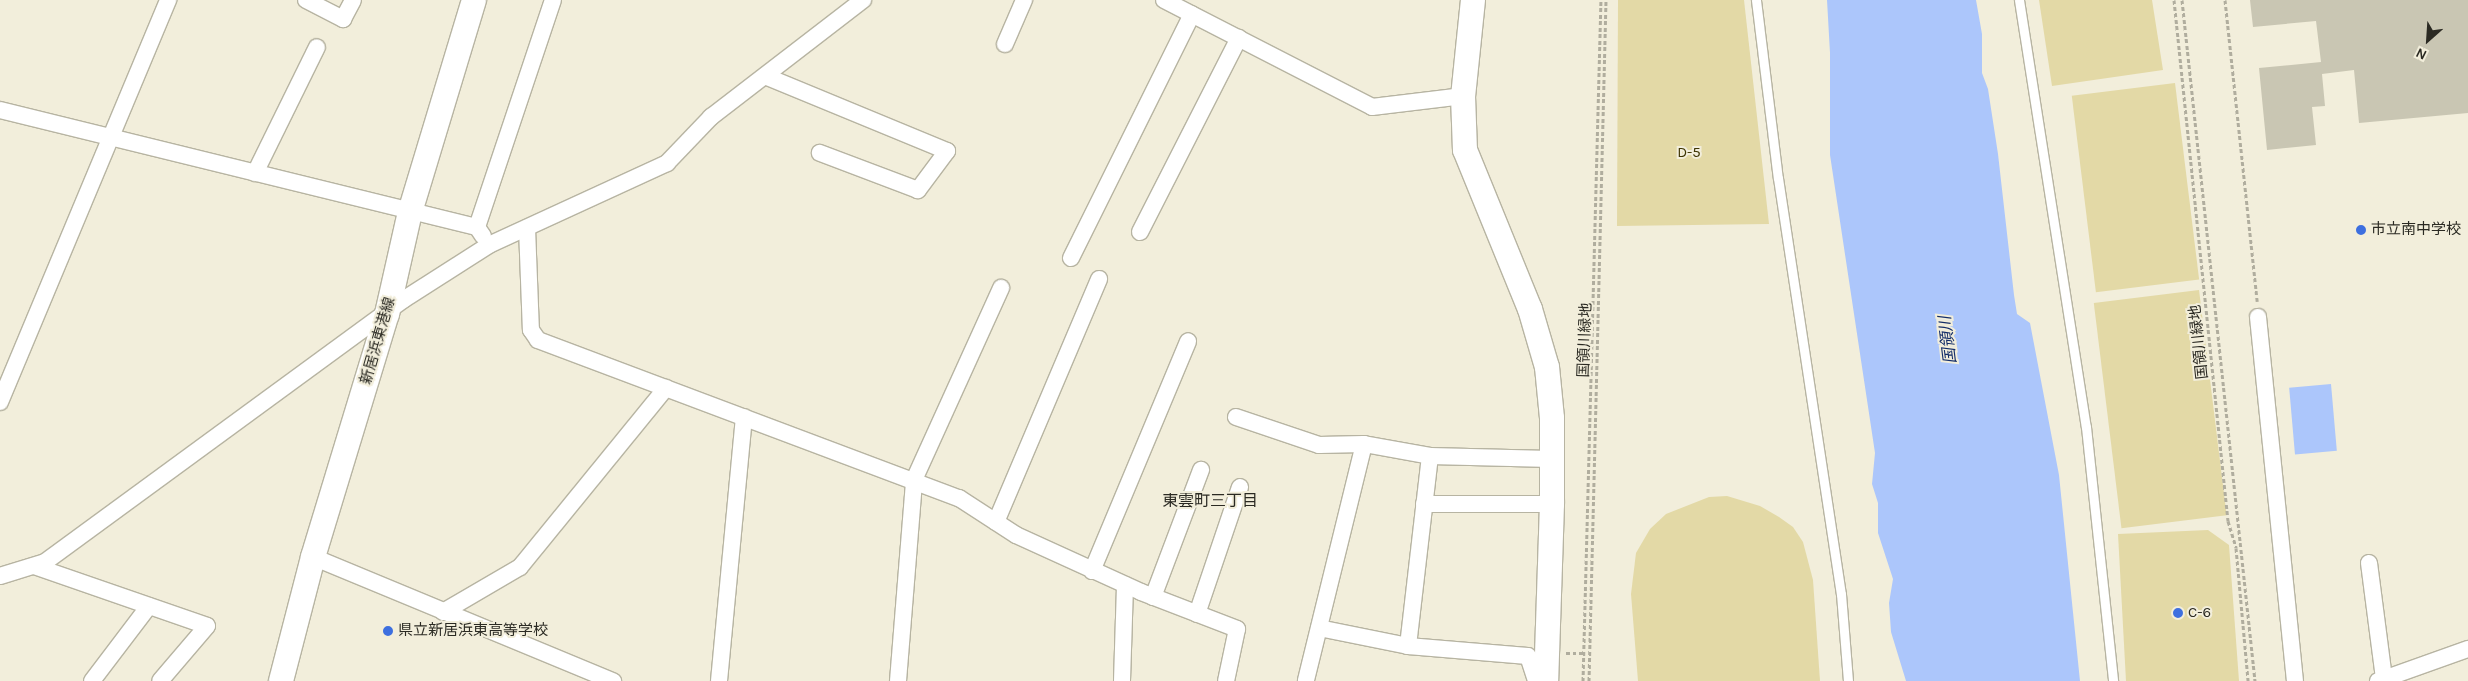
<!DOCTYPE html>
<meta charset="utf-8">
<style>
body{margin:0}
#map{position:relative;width:2468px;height:681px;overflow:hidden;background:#f2eedb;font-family:Karla,"Noto Sans JP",sans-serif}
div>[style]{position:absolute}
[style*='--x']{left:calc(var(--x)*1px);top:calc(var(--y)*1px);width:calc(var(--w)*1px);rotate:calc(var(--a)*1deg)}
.green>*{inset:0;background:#e3d9a6;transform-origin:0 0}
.water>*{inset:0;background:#acc6fb;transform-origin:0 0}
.building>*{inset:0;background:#c9c6b3}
.path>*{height:3px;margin-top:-1.5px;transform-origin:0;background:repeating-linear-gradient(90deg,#b0ad9e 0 4px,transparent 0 6.5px)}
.roads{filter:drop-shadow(1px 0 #b7b4a2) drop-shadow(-1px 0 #b7b4a2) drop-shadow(0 1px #b7b4a2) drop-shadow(0 -1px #b7b4a2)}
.lane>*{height:9px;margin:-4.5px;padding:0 4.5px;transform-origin:4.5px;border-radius:4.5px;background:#fff}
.street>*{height:16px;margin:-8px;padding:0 8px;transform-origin:8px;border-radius:8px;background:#fff}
.secondary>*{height:24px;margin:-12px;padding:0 12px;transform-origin:12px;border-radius:12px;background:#fff}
.dots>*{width:14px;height:14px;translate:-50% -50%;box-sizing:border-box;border:2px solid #f2eedb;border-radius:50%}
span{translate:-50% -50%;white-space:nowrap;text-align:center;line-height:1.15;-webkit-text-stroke:4px #f2eedb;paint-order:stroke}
.park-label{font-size:15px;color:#3e3503}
.poi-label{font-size:15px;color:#2b2a23}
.left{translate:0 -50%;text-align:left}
.street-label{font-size:15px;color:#2b2a23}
.water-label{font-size:16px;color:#132d68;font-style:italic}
.neighbourhood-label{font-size:16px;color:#2b2a23}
.north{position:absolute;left:2403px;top:15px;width:50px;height:50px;-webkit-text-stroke:4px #f2eedb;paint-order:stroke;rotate:206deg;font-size:14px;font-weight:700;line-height:20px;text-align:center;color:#2b2a23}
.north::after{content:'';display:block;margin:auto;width:18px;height:22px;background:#2b2a23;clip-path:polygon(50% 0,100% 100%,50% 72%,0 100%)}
</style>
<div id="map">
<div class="green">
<i style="clip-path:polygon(1618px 0,1744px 0,1769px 224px,1617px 226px)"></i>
<i style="clip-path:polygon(2039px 0,2152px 0,2163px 70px,2052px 86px)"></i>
<i style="left:2175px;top:83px;width:198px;height:104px;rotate:83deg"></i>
<i style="left:2199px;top:290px;width:227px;height:106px;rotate:83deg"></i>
<i style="clip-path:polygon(1727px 496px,1760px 506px,1779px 517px,1793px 527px,1803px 542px,1813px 580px,1820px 681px,1638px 681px,1631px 594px,1636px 553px,1650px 529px,1666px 514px,1709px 497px)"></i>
<i style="clip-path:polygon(2208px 530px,2229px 545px,2239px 681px,2126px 681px,2118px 534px)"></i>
</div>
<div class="water">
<i style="clip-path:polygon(1827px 0,1976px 0,1982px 34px,1982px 73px,1988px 89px,1998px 154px,2014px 295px,2017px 314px,2030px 323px,2059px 475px,2080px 681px,1906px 681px,1891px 632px,1889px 603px,1893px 579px,1878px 533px,1878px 503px,1872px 484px,1875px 453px,1830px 155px,1830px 53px)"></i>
<i style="left:2331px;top:384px;width:67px;height:42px;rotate:85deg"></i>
</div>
<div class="building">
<i style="clip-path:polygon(2250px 0,2468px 0,2468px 113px,2359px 123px,2354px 70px,2322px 74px,2325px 106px,2312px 107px,2316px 145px,2267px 150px,2259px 68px,2321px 62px,2316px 21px,2253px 27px)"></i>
</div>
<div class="path">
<i style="--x:2174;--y:0;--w:524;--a:84.08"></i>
<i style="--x:2228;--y:521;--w:28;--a:73"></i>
<i style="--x:2236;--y:548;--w:134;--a:84.8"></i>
<i style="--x:2182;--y:0;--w:685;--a:83.88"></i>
<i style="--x:2225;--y:0;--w:303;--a:83.9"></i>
<i style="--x:1566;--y:653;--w:17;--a:0"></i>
<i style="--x:1583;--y:681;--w:681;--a:-88.49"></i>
<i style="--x:1589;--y:681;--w:681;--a:-88.57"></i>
</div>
<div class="roads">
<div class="lane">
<i style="--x:1756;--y:0;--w:179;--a:83"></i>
<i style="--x:1778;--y:178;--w:421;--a:81.4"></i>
<i style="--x:1841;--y:594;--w:87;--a:85.4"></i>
<i style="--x:2019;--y:0;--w:432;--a:81.1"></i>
<i style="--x:2086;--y:427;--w:255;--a:83.9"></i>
</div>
<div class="street">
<i style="--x:306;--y:0;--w:42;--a:27.2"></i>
<i style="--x:343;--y:19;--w:21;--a:-62"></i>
<i style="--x:1164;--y:0;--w:234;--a:27.2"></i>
<i style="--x:1372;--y:107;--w:92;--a:-6.9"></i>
<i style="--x:1005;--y:44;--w:48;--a:-66.6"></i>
<i style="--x:765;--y:76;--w:197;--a:22.4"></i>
<i style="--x:947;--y:151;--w:49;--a:126.6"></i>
<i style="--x:918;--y:190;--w:105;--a:-159.3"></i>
<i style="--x:0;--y:110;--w:491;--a:13.8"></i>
<i style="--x:255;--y:173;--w:140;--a:-63.8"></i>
<i style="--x:527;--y:228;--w:102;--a:87.8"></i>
<i style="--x:531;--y:330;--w:12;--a:55"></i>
<i style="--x:538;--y:340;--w:450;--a:20.6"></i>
<i style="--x:959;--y:498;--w:68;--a:33"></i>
<i style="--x:1016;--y:535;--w:137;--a:24.5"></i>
<i style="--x:1141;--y:592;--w:103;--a:21.1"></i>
<i style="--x:1237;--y:629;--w:53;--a:101.9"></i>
<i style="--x:1140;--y:232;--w:218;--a:-63"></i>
<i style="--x:483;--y:236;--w:11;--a:-124"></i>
<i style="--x:477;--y:227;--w:239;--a:-71.5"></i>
<i style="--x:1071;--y:258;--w:272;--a:-63.6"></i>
<i style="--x:2258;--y:317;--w:366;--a:84.2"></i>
<i style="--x:0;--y:402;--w:436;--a:-67.3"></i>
<i style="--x:1236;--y:417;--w:88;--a:18.6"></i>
<i style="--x:1319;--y:445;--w:45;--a:-1.3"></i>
<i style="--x:1364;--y:444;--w:244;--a:103.8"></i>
<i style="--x:1364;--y:444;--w:67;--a:10.3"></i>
<i style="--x:1430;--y:456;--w:121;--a:1.4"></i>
<i style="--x:1424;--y:504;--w:128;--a:0"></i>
<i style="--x:996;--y:522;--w:264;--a:-67"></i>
<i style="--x:313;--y:557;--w:325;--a:22.5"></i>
<i style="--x:2369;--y:563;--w:117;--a:82.6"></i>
<i style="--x:34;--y:566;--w:183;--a:19.1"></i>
<i style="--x:207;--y:626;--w:72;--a:130.5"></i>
<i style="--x:1092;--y:571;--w:249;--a:-67.3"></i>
<i style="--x:0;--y:576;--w:47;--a:-17.3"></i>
<i style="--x:45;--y:562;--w:444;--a:-36.2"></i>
<i style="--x:403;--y:300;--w:102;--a:-32.6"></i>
<i style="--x:489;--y:245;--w:196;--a:-24.7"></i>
<i style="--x:667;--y:163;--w:64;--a:-46.3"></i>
<i style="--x:711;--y:117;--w:192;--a:-37.6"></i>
<i style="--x:1153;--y:597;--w:136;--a:-69.3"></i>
<i style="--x:443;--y:612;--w:89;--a:-30.3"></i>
<i style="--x:520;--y:567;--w:231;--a:-50.8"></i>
<i style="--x:1197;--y:614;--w:134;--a:-71.3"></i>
<i style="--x:1319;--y:628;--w:91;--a:11.4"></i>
<i style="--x:1408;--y:646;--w:120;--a:4.8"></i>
<i style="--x:1528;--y:656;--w:26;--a:72"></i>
<i style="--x:1408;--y:646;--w:191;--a:-83.4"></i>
<i style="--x:92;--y:681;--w:94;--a:-52.8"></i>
<i style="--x:719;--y:681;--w:265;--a:-84.6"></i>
<i style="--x:898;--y:681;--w:202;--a:-85.4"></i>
<i style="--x:914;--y:480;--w:211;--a:-65.6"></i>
<i style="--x:1122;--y:681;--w:96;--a:-88.2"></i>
<i style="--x:2378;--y:681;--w:96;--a:-19.6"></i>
</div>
<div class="secondary">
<i style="--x:1473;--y:0;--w:97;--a:95.9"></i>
<i style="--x:1463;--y:96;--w:54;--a:87.9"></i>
<i style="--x:1465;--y:150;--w:172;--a:67.8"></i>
<i style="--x:1530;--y:309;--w:60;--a:73.7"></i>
<i style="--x:1547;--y:367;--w:51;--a:84.4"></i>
<i style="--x:1552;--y:418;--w:86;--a:90"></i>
<i style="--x:1552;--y:504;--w:177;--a:91.9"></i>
<i style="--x:281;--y:681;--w:128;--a:-75.5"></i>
<i style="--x:313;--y:557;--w:254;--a:-73.1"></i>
<i style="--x:387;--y:314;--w:105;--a:-77.3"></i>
<i style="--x:410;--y:212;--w:221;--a:-73.2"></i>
</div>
</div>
<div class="dots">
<i style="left:2361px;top:230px;background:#3d6fdf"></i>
<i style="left:2178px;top:613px;background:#3d6fdf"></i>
<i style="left:388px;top:631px;background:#3d6fdf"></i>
</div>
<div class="park-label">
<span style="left:1689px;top:153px">D-5</span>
</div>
<div class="poi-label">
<span class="left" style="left:2371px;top:230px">市立南中学校</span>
<span class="left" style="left:2188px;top:613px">C-6</span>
<span class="left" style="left:398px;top:631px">県立新居浜東高等学校</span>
</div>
<div class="street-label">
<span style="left:1585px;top:340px;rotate:-88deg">国領川緑地</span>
<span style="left:378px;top:341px;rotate:-74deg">新居浜東港線</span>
<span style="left:2199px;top:342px;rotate:-96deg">国領川緑地</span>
</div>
<div class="water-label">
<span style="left:1948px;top:340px;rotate:-97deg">国領川</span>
</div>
<div class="neighbourhood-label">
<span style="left:1210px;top:501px">東雲町三丁目</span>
</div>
<div class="north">N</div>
</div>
